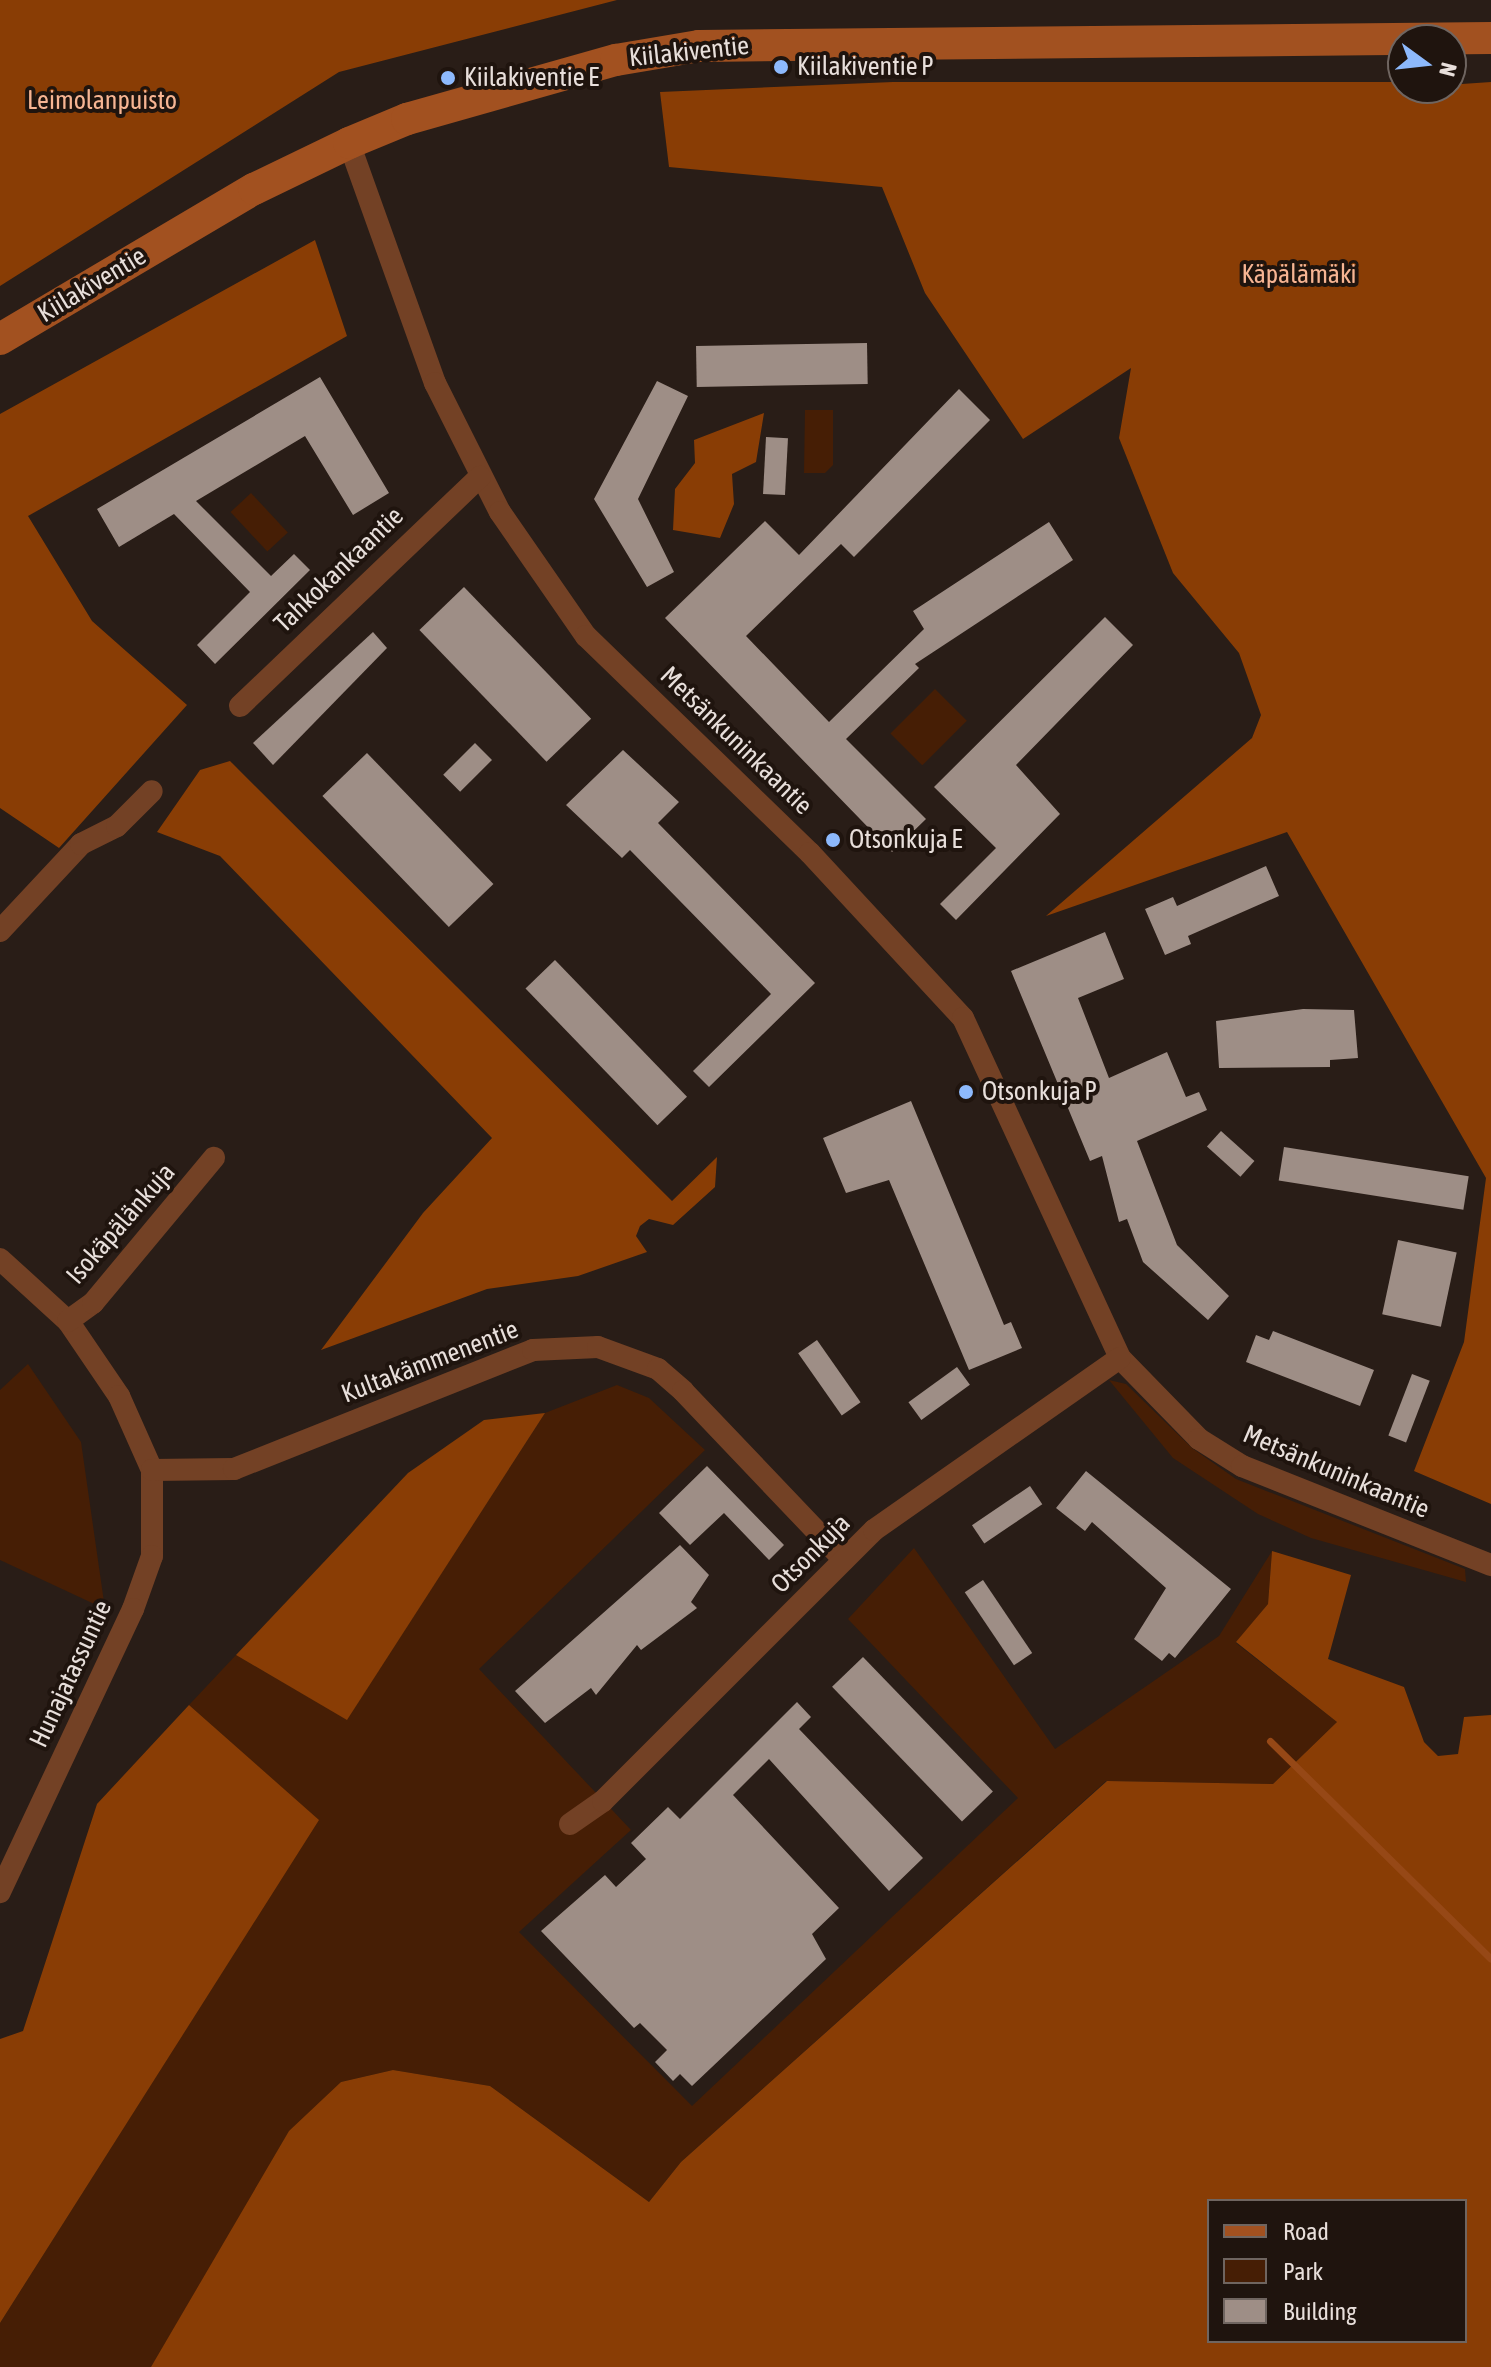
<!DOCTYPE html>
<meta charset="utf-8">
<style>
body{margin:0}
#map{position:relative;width:1491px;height:2367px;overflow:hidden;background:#291d17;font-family:"Asap Condensed",sans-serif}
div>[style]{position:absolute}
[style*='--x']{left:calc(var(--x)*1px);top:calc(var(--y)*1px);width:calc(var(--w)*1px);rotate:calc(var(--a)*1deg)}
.green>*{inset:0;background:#461e05;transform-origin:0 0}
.forest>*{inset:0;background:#893d05}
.stream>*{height:7px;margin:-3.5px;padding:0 3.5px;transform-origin:3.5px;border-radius:3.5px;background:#964816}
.building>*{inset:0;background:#9e8e86;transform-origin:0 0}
.street>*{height:22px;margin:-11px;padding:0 11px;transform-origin:11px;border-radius:11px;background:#734125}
.secondary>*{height:32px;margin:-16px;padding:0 16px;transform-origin:16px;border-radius:16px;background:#a25120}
.dots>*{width:22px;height:22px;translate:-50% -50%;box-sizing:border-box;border:4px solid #1f140e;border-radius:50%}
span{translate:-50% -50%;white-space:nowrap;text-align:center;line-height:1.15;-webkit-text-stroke:8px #1f140e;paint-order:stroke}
.street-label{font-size:26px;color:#e8dfdb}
.poi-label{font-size:26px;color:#e8dfdb}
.left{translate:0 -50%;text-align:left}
.park-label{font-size:26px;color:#f7b593}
.legend{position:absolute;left:1207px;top:2199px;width:260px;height:144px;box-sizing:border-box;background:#1f140e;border:2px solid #6f6560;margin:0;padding:10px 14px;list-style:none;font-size:24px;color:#e8dfdb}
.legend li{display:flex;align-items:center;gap:16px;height:40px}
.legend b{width:40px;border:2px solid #6f6560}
.north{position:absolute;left:1387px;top:24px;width:80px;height:80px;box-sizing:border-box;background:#1f140e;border:2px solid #6f6560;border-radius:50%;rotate:105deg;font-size:22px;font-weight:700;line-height:32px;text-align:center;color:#e8dfdb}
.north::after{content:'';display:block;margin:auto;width:28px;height:36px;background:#8db9fc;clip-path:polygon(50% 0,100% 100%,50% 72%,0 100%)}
</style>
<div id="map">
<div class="green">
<i style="clip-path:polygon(805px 410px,833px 410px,833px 465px,825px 473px,804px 473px)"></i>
<i style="left:251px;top:493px;width:54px;height:28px;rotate:47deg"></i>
<i style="left:935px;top:689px;width:45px;height:63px;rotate:45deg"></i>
<i style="clip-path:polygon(28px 1364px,81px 1442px,105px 1609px,0 1560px,0 1390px)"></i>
<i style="clip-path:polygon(1109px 1380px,1126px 1384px,1192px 1448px,1236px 1479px,1465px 1569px,1466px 1582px,1311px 1538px,1258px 1514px,1173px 1458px)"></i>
<i style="clip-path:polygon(617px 1385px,649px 1398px,705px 1450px,479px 1669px,631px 1830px,519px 1932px,692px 2106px,1018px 1798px,848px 1619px,914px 1548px,1055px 1749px,1219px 1636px,1272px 1551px,1268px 1604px,1236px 1643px,1337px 1722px,1273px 1784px,1106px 1781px,681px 2162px,649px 2202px,490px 2086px,393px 2070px,341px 2082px,151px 2367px,0 2367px,0 2323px,318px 1820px,189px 1705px,236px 1655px,347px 1719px,545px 1413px)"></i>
</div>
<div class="forest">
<i style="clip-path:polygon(0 0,617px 0,339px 72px,0 286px)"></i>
<i style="clip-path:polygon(893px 82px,1403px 82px,1403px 88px,1491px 82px,1491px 1504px,1414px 1471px,1464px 1342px,1486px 1178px,1287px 832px,1046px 916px,1252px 738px,1261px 715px,1239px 653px,1173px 573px,1119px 438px,1131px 368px,1023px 439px,925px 293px,882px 187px,669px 167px,660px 92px)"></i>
<i style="clip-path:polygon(315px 240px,347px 336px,28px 516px,92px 621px,187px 705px,59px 848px,0 808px,0 414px)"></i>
<i style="clip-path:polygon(764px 413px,756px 462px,732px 474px,734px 504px,720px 538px,673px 530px,675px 489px,695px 463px,694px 440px)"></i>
<i style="clip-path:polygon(230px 761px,672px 1201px,717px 1157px,715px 1187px,673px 1225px,649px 1219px,640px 1226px,636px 1236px,647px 1252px,578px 1276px,487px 1289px,321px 1350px,423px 1213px,492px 1138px,220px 856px,157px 832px,200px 770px)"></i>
<i style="clip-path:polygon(545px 1413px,347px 1720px,236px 1655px,408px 1473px,484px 1420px)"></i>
<i style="clip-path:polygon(evenodd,1272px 1551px,1351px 1575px,1328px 1659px,1404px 1687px,1424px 1742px,1438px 1756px,1458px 1754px,1464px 1717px,1491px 1715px,1491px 2367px,151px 2367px,289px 2131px,341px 2082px,393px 2070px,490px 2086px,649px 2202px,681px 2162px,1107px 1781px,1273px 1784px,1337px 1722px,1236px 1642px,1268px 1604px,1272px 1551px,1209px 2201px,1465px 2201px,1465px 2341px,1209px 2341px,1209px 2201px)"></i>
<i style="clip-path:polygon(189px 1705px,319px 1820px,0 2323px,0 2039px,23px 2031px,97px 1804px)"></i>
</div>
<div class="stream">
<i style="--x:1270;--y:1741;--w:310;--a:44.6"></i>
</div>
<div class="building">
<i style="left:867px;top:343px;width:41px;height:171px;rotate:89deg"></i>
<i style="clip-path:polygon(320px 377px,389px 493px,353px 515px,305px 436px,196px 501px,271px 576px,294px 554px,310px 570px,215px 664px,197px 645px,250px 592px,174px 514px,119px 547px,97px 509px)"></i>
<i style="clip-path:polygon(657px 381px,688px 396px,638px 499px,674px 572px,647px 587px,594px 499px)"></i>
<i style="clip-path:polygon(959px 389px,990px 420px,854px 557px,841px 544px,746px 636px,829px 722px,924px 629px,913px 611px,1049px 522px,1073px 560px,915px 664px,919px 668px,846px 739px,926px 819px,892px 852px,665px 618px,765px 521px,799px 555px)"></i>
<i style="left:766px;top:437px;width:22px;height:57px;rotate:3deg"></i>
<i style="left:464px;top:587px;width:183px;height:62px;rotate:46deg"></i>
<i style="clip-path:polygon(1105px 617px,1133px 645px,1016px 765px,1060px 814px,956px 920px,940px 904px,996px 848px,934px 787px)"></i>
<i style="clip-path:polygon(373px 632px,387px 648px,273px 765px,253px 743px)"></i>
<i style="left:475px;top:743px;width:24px;height:45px;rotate:45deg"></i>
<i style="clip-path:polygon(623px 750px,679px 802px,658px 823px,815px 983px,709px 1087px,693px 1071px,771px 994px,630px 850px,622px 858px,566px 805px)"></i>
<i style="left:367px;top:753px;width:182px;height:62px;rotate:46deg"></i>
<i style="clip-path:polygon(1266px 866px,1279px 896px,1188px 936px,1191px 944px,1165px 955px,1145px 909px,1173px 897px,1177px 906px)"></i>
<i style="clip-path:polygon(1105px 932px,1124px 979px,1078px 998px,1109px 1078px,1167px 1052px,1186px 1097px,1199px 1092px,1207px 1110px,1137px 1141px,1177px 1245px,1229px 1296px,1208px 1320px,1143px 1262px,1127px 1219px,1119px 1222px,1102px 1156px,1090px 1161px,1011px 971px)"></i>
<i style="left:555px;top:960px;width:190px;height:41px;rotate:46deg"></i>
<i style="clip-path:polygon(1303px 1009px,1354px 1010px,1358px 1058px,1330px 1060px,1330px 1067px,1219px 1068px,1216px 1021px)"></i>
<i style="clip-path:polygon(911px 1101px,1004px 1325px,1011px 1322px,1022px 1348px,969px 1370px,889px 1180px,846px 1193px,823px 1138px)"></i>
<i style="left:1221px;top:1131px;width:45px;height:21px;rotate:42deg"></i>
<i style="left:1284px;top:1147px;width:187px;height:34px;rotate:9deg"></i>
<i style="left:1398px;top:1240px;width:60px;height:76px;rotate:12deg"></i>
<i style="clip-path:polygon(1273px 1331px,1374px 1370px,1360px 1406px,1246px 1362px,1256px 1335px,1269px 1340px)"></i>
<i style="left:817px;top:1340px;width:76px;height:23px;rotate:55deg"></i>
<i style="left:957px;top:1367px;width:22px;height:60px;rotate:54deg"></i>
<i style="left:1412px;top:1374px;width:19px;height:66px;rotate:21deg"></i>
<i style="clip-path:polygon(707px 1466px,784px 1545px,769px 1560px,724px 1513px,690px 1545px,659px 1513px)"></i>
<i style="clip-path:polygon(1086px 1471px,1231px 1589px,1175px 1658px,1169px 1653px,1162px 1661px,1134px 1639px,1166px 1588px,1092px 1522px,1085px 1531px,1056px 1508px)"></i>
<i style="left:1030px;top:1486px;width:22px;height:70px;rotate:56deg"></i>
<i style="clip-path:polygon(680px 1545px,709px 1575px,691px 1602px,697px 1608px,641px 1650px,637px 1645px,596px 1695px,591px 1688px,545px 1723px,515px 1691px)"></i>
<i style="left:983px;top:1580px;width:88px;height:22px;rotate:56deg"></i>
<i style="left:863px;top:1657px;width:187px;height:43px;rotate:46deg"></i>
<i style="clip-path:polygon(797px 1702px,811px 1717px,799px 1729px,923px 1858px,889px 1891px,769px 1759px,733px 1795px,839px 1908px,812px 1934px,826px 1959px,692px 2086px,680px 2074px,673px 2081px,655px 2062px,667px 2050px,640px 2023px,634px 2028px,541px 1931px,605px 1875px,616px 1887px,646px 1859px,631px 1843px,668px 1807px,680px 1819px)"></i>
</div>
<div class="street">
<i style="--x:349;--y:143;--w:255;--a:70.3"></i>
<i style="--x:435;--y:383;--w:144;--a:63.3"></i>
<i style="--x:500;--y:512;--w:151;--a:55.3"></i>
<i style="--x:586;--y:636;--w:312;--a:44.1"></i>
<i style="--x:810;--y:853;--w:225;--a:47.2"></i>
<i style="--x:963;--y:1018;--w:374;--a:65.2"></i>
<i style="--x:1120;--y:1358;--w:113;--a:45.7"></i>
<i style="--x:1199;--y:1439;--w:51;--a:32.1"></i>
<i style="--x:1242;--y:1466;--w:268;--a:21.7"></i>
<i style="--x:240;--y:706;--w:332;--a:-43.7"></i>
<i style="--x:0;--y:931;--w:119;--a:-47"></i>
<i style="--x:81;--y:844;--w:40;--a:-26.6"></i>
<i style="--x:117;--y:826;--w:49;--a:-45"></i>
<i style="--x:0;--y:1259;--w:92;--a:42.4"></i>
<i style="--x:68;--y:1321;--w:91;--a:55.8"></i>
<i style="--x:119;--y:1396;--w:81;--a:66"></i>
<i style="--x:152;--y:1470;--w:86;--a:90"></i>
<i style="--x:152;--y:1556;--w:56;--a:109.7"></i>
<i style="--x:133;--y:1609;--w:313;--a:115.2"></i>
<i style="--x:68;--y:1321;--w:31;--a:-36"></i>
<i style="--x:93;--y:1303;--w:189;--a:-50.2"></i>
<i style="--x:152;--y:1470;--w:82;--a:-0.7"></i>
<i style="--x:234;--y:1469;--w:322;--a:-21.7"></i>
<i style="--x:533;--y:1350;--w:65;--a:-2.6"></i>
<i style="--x:598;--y:1347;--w:64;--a:20.1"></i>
<i style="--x:658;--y:1369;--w:33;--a:41"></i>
<i style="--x:683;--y:1391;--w:233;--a:46.4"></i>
<i style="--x:570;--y:1824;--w:40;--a:-34.9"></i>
<i style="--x:603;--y:1801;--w:383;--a:-45"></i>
<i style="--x:874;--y:1530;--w:300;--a:-35"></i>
</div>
<div class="secondary">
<i style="--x:0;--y:339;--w:295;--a:-30.6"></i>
<i style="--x:254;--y:189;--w:106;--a:-25.8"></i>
<i style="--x:349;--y:143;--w:63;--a:-22.5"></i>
<i style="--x:407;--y:119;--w:217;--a:-15.8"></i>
<i style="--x:616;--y:60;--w:84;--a:-9.6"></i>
<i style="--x:699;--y:46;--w:792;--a:-0.58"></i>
</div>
<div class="dots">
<i style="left:781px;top:67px;background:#8db9fc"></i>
<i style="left:448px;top:78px;background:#8db9fc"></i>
<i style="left:833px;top:840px;background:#8db9fc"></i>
<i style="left:966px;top:1092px;background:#8db9fc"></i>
</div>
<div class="street-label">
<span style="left:689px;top:52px;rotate:-6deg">Kiilakiventie</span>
<span style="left:92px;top:285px;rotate:-31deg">Kiilakiventie</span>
<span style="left:339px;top:570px;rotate:-44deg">Tahkokankaantie</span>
<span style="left:736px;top:741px;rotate:44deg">Metsänkuninkaantie</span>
<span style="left:121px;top:1224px;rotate:-49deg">Isokäpälänkuja</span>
<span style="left:430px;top:1362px;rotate:-21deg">Kultakämmenentie</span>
<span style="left:1336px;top:1472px;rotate:23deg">Metsänkuninkaantie</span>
<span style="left:811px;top:1554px;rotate:-45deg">Otsonkuja</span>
<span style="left:71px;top:1674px;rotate:-65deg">Hunajatassuntie</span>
</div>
<div class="poi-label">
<span class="left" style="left:797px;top:67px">Kiilakiventie P</span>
<span class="left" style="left:464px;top:78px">Kiilakiventie E</span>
<span class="left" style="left:849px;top:840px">Otsonkuja E</span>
<span class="left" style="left:982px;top:1092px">Otsonkuja P</span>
</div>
<div class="park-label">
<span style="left:102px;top:101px">Leimolanpuisto</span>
<span style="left:1299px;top:275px">Käpälämäki</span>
</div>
<ul class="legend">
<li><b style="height:10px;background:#a25120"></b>Road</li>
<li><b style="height:22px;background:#461e05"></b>Park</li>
<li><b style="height:22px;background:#9e8e86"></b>Building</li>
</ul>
<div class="north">N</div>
</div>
